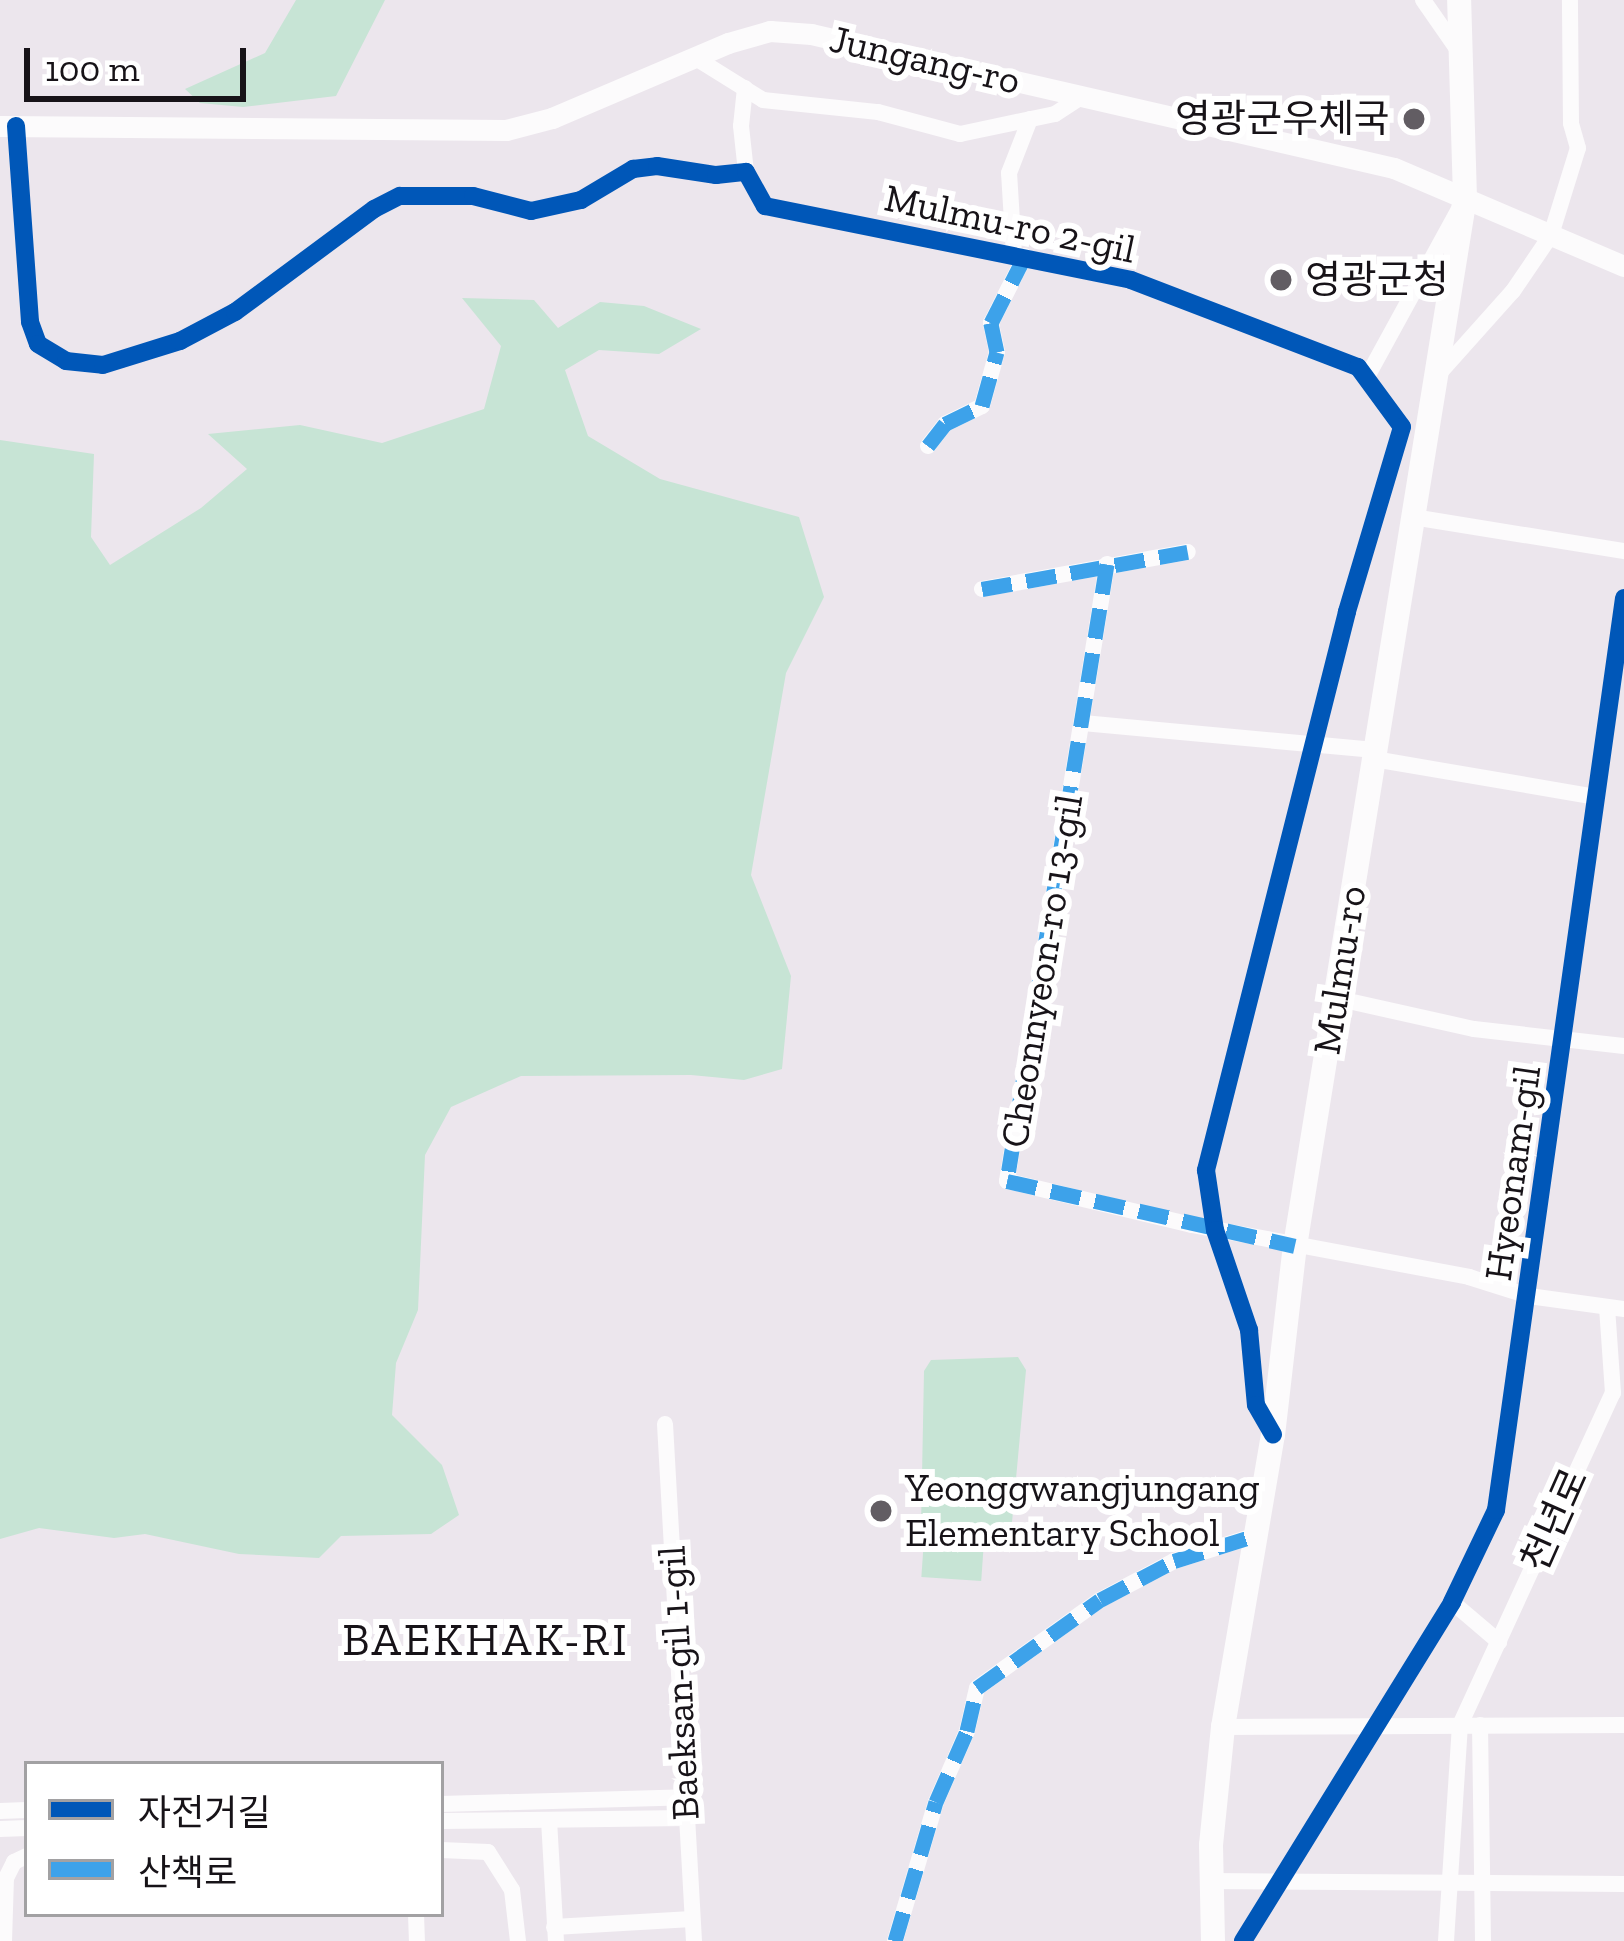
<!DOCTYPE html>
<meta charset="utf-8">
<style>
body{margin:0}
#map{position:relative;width:1624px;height:1941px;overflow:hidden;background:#ece6ed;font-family:"Zilla Slab","Noto Sans KR",serif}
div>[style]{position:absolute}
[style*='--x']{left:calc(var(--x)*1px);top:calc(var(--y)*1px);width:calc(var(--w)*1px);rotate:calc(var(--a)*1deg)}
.green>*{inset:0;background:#c7e4d5;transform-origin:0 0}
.minor>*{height:16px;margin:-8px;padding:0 8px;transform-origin:8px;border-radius:8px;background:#fcfbfc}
.tertiary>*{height:21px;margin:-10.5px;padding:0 10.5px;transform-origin:10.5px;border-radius:10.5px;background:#fcfbfc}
.secondary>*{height:24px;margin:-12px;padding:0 12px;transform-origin:12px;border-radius:12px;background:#fcfbfc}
.quiet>*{height:15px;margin-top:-7.5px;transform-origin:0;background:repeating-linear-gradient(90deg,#3da2ea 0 30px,transparent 0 45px)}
.cycleway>*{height:18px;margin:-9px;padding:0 9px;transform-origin:9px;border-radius:9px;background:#0057b8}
.dots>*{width:33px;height:33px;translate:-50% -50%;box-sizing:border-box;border:6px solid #fff;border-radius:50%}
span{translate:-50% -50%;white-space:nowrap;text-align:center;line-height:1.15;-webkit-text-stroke:12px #fff;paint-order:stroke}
.street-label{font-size:39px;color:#171318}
.poi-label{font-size:39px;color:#171318}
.right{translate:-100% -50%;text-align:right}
.left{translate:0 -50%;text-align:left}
.quarter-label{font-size:45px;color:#171318;letter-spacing:3px}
.legend{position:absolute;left:24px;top:1761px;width:420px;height:156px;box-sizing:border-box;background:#fff;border:3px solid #a2a1a3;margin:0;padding:15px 21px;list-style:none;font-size:36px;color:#171318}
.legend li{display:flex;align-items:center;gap:24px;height:60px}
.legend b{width:60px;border:3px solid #a2a1a3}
.scale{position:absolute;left:24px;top:48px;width:222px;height:54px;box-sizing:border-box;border:6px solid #171318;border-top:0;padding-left:15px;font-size:36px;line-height:42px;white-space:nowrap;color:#171318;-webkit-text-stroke:9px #fff;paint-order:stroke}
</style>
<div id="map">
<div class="green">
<i style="clip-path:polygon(296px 0,385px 0,336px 96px,243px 107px,200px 103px,185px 89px,265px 53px)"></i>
<i style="clip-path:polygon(462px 298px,534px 300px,558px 328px,600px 302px,644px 306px,701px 329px,659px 354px,599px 350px,565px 370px,588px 436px,660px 479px,799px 517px,824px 597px,786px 673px,751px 875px,791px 976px,782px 1069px,744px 1080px,691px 1075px,521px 1076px,451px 1107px,425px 1155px,418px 1310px,396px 1363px,392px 1415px,442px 1465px,459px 1515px,431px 1534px,341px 1536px,319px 1558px,239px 1554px,145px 1534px,114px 1538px,39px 1528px,0 1539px,0 440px,94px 454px,91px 537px,110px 565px,201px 508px,247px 469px,208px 434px,300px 425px,382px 443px,484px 409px,501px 346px)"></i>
<i style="clip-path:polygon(1018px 1357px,1026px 1370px,1011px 1533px,921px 1528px,924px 1371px,931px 1360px)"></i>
<i style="left:924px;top:1539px;width:60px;height:38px;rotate:4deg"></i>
</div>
<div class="minor">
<i style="--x:1423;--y:0;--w:65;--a:55.1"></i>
<i style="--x:694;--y:57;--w:81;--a:31.9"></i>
<i style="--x:763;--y:100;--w:116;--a:6"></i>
<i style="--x:878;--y:112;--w:85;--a:15"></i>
<i style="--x:960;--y:134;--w:97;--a:-11.9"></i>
<i style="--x:1055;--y:114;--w:33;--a:-33"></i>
<i style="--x:745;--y:88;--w:38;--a:96"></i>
<i style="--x:741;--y:126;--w:46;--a:83.8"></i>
<i style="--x:16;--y:126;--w:196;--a:85.9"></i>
<i style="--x:30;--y:322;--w:23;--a:70"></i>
<i style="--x:38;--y:344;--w:33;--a:31"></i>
<i style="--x:66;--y:361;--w:37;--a:6"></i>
<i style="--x:103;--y:365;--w:81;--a:-17.3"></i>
<i style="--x:180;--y:341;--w:62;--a:-27.8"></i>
<i style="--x:235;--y:312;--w:173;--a:-36.5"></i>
<i style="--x:374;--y:209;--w:29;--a:-27"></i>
<i style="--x:400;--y:196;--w:73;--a:0"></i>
<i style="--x:473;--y:196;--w:60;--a:14.5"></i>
<i style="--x:531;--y:211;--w:51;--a:-12.4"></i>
<i style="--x:581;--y:200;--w:61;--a:-30.8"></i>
<i style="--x:633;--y:169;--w:24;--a:-7"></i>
<i style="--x:657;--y:166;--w:60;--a:8.7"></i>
<i style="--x:716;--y:175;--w:30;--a:-6"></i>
<i style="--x:746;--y:172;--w:39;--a:61"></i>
<i style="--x:765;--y:206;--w:373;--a:11.4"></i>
<i style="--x:1131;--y:280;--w:243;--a:21"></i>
<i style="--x:1358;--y:367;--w:74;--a:53.7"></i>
<i style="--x:1402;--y:427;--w:193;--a:106.6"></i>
<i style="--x:1347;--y:612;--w:576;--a:104.18"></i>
<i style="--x:1206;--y:1170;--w:61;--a:81.5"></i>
<i style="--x:1215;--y:1230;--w:106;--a:71.2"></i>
<i style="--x:1249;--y:1330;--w:75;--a:84.7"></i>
<i style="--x:1256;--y:1405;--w:34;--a:60"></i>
<i style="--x:1014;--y:254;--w:81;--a:-93.5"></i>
<i style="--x:1009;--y:173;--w:58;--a:-68.7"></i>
<i style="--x:1367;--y:377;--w:192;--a:-61.3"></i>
<i style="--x:1436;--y:377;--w:115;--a:-48.2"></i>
<i style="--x:1513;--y:291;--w:68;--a:-55.8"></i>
<i style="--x:1551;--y:235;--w:91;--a:-72.8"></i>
<i style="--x:1578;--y:148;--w:26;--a:-106"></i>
<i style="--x:1571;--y:123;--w:123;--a:-90.5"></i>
<i style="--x:928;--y:446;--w:28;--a:-52"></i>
<i style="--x:945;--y:424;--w:41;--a:-25.9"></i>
<i style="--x:982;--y:406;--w:56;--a:-74.5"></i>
<i style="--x:997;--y:352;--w:30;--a:-102"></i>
<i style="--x:991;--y:323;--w:75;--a:-63.1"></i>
<i style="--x:1413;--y:517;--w:214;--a:9.2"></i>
<i style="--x:1107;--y:564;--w:625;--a:99.21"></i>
<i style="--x:1007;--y:1181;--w:190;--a:13.4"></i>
<i style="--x:1192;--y:1225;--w:282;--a:10.6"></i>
<i style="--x:1469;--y:1277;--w:63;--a:17.6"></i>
<i style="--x:1529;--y:1296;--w:96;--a:7.8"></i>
<i style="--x:982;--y:589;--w:209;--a:-10.2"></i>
<i style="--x:1083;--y:723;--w:293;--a:5.3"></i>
<i style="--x:1374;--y:759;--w:226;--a:9.7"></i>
<i style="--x:1335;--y:998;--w:142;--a:12.6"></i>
<i style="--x:1474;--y:1029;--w:151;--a:6.5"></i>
<i style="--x:665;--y:1424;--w:518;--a:86.79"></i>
<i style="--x:1452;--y:1602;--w:62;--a:40.4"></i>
<i style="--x:1480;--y:1725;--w:216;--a:89.2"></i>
<i style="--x:1223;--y:1727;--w:401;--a:-0.3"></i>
<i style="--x:441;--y:1804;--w:245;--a:-1.6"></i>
<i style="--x:0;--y:1811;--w:27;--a:-2"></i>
<i style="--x:549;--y:1820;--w:121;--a:86.7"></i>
<i style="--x:441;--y:1821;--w:246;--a:-0.7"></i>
<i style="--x:0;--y:1829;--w:27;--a:-2"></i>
<i style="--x:441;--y:1850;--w:47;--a:2.4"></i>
<i style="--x:488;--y:1852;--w:45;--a:57.7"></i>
<i style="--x:512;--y:1890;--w:51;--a:83.3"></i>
<i style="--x:1211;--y:1881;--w:413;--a:0.4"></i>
<i style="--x:416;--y:1914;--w:27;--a:88"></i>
<i style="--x:554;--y:1927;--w:138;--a:-3.3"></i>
<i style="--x:4;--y:1941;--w:63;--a:-88.2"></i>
<i style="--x:6;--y:1878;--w:18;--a:-63"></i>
<i style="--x:14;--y:1862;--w:14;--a:-25"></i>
<i style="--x:895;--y:1941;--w:145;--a:-73.6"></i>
<i style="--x:936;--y:1802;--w:77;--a:-66.4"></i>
<i style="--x:967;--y:1731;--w:44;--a:-76.9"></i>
<i style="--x:977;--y:1688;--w:151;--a:-35.6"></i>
<i style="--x:1100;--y:1600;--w:84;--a:-27.8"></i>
<i style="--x:1174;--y:1561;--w:84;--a:-17.4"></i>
<i style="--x:1243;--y:1941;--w:398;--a:-58.3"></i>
<i style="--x:1452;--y:1602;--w:102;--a:-64.4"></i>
<i style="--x:1496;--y:1510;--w:921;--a:-82.01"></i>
<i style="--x:1446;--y:1941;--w:216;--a:-86.3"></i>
<i style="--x:1460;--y:1725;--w:366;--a:-65.3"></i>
<i style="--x:1613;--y:1393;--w:86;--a:-94"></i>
</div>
<div class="tertiary">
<i style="--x:0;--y:126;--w:506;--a:0.45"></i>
<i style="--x:506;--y:130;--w:48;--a:-14.6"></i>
<i style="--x:552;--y:118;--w:191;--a:-23.1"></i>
<i style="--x:728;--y:43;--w:44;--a:-15.9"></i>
<i style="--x:770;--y:31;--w:41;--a:4.2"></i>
<i style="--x:811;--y:34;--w:598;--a:12.94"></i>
<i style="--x:1394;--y:168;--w:250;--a:23.1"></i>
</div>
<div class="secondary">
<i style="--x:1213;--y:1941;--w:96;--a:-91.2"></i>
<i style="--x:1211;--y:1845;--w:119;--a:-84.2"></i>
<i style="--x:1223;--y:1727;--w:296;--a:-80.3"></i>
<i style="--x:1273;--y:1435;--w:190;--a:-83.4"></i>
<i style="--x:1295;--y:1246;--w:1062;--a:-80.79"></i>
<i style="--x:1465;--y:198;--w:198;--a:-91.7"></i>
</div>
<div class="quiet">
<i style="--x:928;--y:446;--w:28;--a:-52"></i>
<i style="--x:945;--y:424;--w:41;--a:-25.9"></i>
<i style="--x:982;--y:406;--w:56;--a:-74.5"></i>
<i style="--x:997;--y:352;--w:30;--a:-102"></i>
<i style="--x:991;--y:323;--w:75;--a:-63.1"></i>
<i style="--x:1107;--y:564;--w:625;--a:99.21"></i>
<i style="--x:1007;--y:1181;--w:295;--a:12.7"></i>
<i style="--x:982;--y:589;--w:209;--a:-10.2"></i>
<i style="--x:895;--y:1941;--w:145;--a:-73.6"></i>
<i style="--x:936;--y:1802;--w:77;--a:-66.4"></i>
<i style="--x:967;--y:1731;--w:44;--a:-76.9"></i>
<i style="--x:977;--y:1688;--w:151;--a:-35.6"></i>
<i style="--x:1100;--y:1600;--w:84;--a:-27.8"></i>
<i style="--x:1174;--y:1561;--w:84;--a:-17.4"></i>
</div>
<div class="cycleway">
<i style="--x:16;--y:126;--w:196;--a:85.9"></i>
<i style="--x:30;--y:322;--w:23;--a:70"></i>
<i style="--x:38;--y:344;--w:33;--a:31"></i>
<i style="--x:66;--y:361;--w:37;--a:6"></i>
<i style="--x:103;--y:365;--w:81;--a:-17.3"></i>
<i style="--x:180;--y:341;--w:62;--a:-27.8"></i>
<i style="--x:235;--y:312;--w:173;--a:-36.5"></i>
<i style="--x:374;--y:209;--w:29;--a:-27"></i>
<i style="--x:400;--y:196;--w:73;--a:0"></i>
<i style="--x:473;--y:196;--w:60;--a:14.5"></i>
<i style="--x:531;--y:211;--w:51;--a:-12.4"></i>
<i style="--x:581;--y:200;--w:61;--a:-30.8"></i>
<i style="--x:633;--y:169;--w:24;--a:-7"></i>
<i style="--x:657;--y:166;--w:60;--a:8.7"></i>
<i style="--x:716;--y:175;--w:30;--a:-6"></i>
<i style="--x:746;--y:172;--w:39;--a:61"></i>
<i style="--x:765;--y:206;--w:373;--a:11.4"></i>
<i style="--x:1131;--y:280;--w:243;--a:21"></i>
<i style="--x:1358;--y:367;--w:74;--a:53.7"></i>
<i style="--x:1402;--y:427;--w:193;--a:106.6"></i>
<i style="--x:1347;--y:612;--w:576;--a:104.18"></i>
<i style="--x:1206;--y:1170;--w:61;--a:81.5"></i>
<i style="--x:1215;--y:1230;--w:106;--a:71.2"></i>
<i style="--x:1249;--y:1330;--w:75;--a:84.7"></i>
<i style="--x:1256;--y:1405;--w:34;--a:60"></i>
<i style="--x:1243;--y:1941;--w:398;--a:-58.3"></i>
<i style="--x:1452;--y:1602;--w:102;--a:-64.4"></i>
<i style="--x:1496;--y:1510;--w:921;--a:-82.01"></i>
</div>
<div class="dots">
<i style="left:1414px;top:119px;background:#625d63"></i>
<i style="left:1281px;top:280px;background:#625d63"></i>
<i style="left:881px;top:1511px;background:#625d63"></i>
</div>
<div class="street-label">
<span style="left:925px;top:60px;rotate:13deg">Jungang-ro</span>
<span style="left:1010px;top:224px;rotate:12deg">Mulmu-ro 2-gil</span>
<span style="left:1340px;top:970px;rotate:-81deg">Mulmu-ro</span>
<span style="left:1042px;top:971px;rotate:-81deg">Cheonnyeon-ro 13-gil</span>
<span style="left:1513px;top:1173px;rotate:-82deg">Hyeonam-gil</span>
<span style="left:1555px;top:1520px;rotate:-66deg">천년로</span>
<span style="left:679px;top:1683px;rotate:-93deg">Baeksan-gil 1-gil</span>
</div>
<div class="poi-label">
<span class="right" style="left:1390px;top:119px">영광군우체국</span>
<span class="left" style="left:1305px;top:280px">영광군청</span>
<span class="left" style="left:905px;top:1511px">Yeonggwangjungang<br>Elementary School</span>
</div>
<div class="quarter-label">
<span style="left:486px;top:1641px">BAEKHAK-RI</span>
</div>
<ul class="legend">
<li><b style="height:15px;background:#0057b8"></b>자전거길</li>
<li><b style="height:15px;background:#3da2ea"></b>산책로</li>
</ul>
<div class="scale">100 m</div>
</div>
